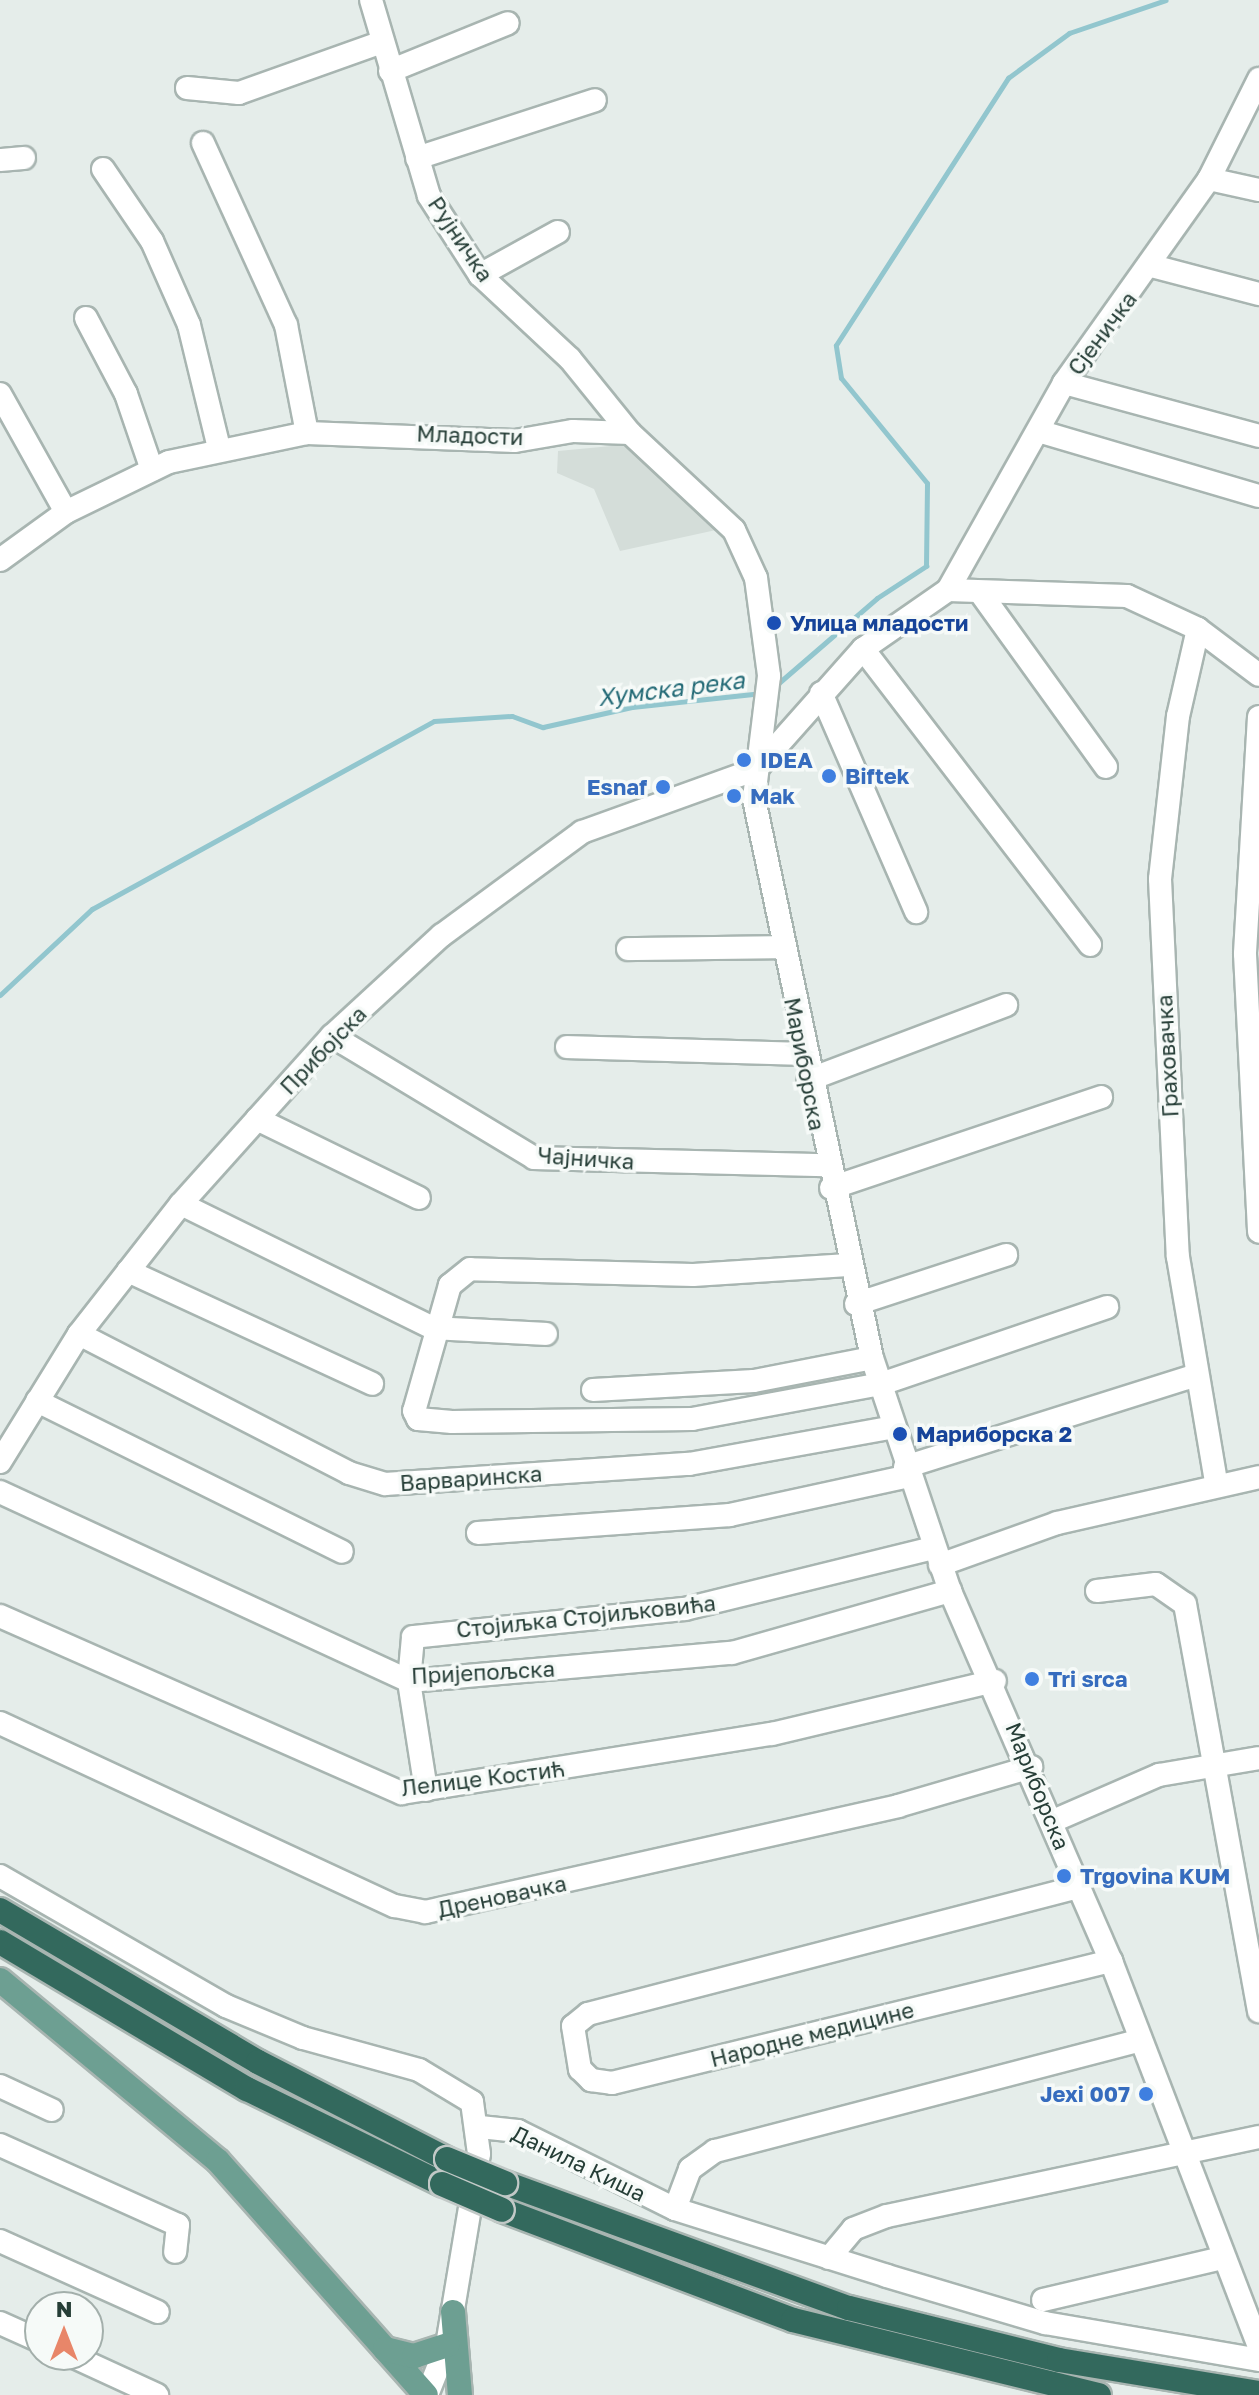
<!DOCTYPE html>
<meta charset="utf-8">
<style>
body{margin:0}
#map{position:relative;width:1259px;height:2395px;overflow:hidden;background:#e5edea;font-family:"Golos Text",sans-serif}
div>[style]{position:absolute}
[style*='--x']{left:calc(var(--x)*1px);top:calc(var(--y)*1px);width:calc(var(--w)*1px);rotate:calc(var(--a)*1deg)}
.built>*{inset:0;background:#d4ddd9}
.stream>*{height:5px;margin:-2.5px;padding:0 2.5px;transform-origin:2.5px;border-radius:2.5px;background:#92c6ce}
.roads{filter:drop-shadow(2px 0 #a8b5b1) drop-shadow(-2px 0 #a8b5b1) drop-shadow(0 2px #a8b5b1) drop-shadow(0 -2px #a8b5b1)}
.minor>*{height:22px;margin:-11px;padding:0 11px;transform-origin:11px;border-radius:11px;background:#fff}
.major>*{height:24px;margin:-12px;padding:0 12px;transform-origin:12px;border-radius:12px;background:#6d9f92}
.highway>*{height:24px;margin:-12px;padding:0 12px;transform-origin:12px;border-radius:12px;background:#33695d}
.bridges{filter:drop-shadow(2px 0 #c2c9c7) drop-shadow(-2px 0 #c2c9c7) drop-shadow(0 2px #c2c9c7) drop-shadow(0 -2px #c2c9c7)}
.highway-bridge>*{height:24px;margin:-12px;padding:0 12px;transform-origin:12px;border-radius:12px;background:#33695d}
.dots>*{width:22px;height:22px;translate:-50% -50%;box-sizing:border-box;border:4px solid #f6faf8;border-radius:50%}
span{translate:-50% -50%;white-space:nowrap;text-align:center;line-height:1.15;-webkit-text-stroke:7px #f6faf8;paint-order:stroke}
.street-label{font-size:22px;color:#263e37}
.transit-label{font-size:22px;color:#164399;font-weight:700}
.left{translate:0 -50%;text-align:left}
.shop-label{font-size:22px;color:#366cbe;font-weight:700}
.right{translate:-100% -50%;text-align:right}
.water-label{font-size:24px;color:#236a76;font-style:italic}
.north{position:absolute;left:24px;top:2291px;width:80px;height:80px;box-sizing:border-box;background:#f6faf8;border:2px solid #a3afab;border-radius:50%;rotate:0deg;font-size:22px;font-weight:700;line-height:32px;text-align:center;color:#263e37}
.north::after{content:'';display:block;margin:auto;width:28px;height:36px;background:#e88669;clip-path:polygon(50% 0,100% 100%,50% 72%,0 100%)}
</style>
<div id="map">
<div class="built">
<i style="clip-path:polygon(622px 445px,655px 466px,716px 530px,620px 551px,594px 489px,557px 473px,558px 451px)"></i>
</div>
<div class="stream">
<i style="--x:774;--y:687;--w:136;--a:-40.8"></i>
<i style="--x:877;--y:598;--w:59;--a:-33.1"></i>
<i style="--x:926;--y:566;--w:83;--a:-89.3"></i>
<i style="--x:927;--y:483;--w:136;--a:-129.3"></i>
<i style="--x:841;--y:378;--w:33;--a:-99"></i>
<i style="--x:836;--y:345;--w:318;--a:-57.2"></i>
<i style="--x:1008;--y:78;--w:76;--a:-36.4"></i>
<i style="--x:1069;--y:33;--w:102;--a:-18.8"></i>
<i style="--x:0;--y:995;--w:126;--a:-43.1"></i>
<i style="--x:92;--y:909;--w:390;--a:-28.8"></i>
<i style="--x:434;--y:721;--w:78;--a:-3.7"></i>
<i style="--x:512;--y:716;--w:33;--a:20"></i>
<i style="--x:543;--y:727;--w:91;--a:-12.7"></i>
<i style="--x:632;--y:707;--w:131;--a:-6.1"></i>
</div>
<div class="roads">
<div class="minor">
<i style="--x:371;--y:0;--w:204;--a:73.5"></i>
<i style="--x:429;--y:196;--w:94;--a:57.2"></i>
<i style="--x:480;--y:275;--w:123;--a:43"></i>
<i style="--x:570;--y:359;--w:95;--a:51"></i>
<i style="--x:390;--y:71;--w:127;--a:-22.1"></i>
<i style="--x:187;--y:88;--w:52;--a:5.5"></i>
<i style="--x:239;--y:93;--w:152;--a:-19.6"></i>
<i style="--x:203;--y:143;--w:200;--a:65.5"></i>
<i style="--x:286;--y:325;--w:110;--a:79"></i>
<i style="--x:417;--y:158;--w:187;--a:-18"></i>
<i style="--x:0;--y:160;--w:24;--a:-5"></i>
<i style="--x:103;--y:169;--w:87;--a:55.8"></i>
<i style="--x:152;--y:241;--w:92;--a:66.2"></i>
<i style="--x:189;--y:325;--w:127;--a:76.3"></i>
<i style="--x:1209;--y:179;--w:51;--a:12.4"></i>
<i style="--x:1152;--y:266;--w:111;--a:14.7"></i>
<i style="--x:480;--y:275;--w:89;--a:-28.9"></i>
<i style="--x:86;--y:318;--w:86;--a:62.2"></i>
<i style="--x:126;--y:394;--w:80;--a:71.1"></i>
<i style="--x:1064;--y:383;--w:202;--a:15.2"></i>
<i style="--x:0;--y:394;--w:135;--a:60.8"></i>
<i style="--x:1038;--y:431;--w:230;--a:16.4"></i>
<i style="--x:0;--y:560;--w:82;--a:-36"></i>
<i style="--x:66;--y:512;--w:114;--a:-25.9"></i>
<i style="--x:169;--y:462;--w:141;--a:-11.9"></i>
<i style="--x:307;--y:433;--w:208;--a:2.2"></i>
<i style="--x:515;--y:441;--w:59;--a:-9.8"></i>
<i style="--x:573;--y:431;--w:57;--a:2"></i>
<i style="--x:630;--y:433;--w:142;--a:43"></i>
<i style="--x:734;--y:530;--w:53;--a:65.4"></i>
<i style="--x:756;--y:578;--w:99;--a:82.4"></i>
<i style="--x:769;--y:676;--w:124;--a:97"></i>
<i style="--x:754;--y:799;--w:571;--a:78.08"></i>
<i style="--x:872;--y:1358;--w:246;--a:71.5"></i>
<i style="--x:950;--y:1591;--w:404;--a:66.5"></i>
<i style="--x:1111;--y:1961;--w:413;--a:69"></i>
<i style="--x:948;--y:590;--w:237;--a:-60.7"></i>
<i style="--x:1064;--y:383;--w:250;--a:-54.6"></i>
<i style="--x:1209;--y:179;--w:112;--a:-63.4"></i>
<i style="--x:982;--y:595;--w:212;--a:54.2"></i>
<i style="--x:1198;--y:629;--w:89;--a:102.9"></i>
<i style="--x:1178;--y:716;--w:164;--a:96.3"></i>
<i style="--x:1160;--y:879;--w:378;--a:87.3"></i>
<i style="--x:1178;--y:1257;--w:228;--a:80.4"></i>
<i style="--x:863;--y:649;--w:373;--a:52.5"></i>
<i style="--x:821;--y:693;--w:239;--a:66.5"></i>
<i style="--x:1259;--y:717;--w:237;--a:93.4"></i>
<i style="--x:1245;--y:954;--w:278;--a:87.1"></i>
<i style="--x:760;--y:765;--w:155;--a:-48.4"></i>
<i style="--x:863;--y:649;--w:103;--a:-34.8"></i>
<i style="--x:948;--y:590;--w:179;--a:1.9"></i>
<i style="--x:1127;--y:596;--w:78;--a:24.9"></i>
<i style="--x:1198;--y:629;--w:76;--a:37"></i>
<i style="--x:628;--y:949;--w:154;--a:-0.7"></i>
<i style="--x:332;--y:1036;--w:236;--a:31.1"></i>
<i style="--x:534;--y:1158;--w:291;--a:1.4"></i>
<i style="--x:567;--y:1047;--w:236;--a:1.7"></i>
<i style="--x:808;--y:1080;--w:212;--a:-20.7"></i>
<i style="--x:257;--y:1119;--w:180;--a:26"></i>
<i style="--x:831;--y:1188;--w:285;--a:-18.6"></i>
<i style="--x:181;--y:1204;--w:281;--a:26.2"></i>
<i style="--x:433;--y:1328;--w:113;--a:3"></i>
<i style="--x:848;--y:1265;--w:155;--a:176.3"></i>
<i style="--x:693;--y:1275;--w:223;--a:-178.5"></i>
<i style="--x:470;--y:1269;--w:26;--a:141"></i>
<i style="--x:450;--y:1285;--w:131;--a:105.9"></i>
<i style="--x:414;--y:1411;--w:9;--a:63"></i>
<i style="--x:418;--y:1419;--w:34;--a:5"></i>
<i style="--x:452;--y:1422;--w:240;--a:-0.7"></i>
<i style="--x:692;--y:1419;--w:192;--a:-10.5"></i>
<i style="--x:881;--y:1384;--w:239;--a:-18.8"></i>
<i style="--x:128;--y:1271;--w:269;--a:24.8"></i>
<i style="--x:856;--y:1304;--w:158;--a:-18.1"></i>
<i style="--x:79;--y:1334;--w:304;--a:27.2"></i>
<i style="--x:349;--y:1473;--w:38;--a:17"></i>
<i style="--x:385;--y:1484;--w:305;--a:-3.8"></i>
<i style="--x:689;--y:1464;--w:208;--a:-10.2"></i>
<i style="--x:593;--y:1390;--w:161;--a:-3.2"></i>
<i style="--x:754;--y:1381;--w:120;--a:-11"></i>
<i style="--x:37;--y:1401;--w:340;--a:26.3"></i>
<i style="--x:0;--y:1462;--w:150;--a:-58.3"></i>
<i style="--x:79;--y:1334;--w:165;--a:-51.9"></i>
<i style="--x:181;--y:1204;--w:226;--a:-48.1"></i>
<i style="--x:332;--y:1036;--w:149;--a:-42.6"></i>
<i style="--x:442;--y:935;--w:174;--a:-36.3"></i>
<i style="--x:582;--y:832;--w:186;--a:-19.8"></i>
<i style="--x:905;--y:1467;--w:305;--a:-17.5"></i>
<i style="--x:0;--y:1492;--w:451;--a:24.8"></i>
<i style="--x:409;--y:1681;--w:324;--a:-5"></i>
<i style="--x:732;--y:1653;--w:227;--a:-15.9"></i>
<i style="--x:478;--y:1533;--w:253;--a:-4.1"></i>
<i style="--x:730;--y:1515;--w:183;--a:-12.3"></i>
<i style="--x:940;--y:1565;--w:124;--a:-19.7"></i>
<i style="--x:1057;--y:1523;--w:207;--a:-12.8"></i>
<i style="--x:1097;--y:1591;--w:59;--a:-6.8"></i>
<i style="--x:1156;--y:1584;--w:35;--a:35"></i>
<i style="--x:1185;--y:1604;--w:414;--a:79.7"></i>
<i style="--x:0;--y:1616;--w:439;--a:23.8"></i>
<i style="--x:402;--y:1793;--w:375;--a:-9.1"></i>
<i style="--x:772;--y:1734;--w:229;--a:-13.4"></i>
<i style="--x:0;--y:1723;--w:435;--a:24.9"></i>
<i style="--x:395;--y:1906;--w:31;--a:11"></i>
<i style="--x:425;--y:1912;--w:485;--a:-12.6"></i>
<i style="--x:898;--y:1806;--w:139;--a:-16.3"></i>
<i style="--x:426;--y:1790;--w:110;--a:-98.9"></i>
<i style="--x:409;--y:1681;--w:44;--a:-84.8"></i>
<i style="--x:413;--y:1637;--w:273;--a:-5.9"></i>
<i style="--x:685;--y:1609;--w:255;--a:-13.8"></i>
<i style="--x:1053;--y:1821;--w:116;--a:-23.5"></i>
<i style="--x:1159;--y:1775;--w:101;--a:-9.6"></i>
<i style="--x:0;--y:1876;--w:261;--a:29.9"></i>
<i style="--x:226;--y:2006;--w:83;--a:22.6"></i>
<i style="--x:303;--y:2038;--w:120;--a:15.4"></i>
<i style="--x:419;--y:2070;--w:62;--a:31.1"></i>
<i style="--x:472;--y:2102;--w:52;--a:82.3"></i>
<i style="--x:479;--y:2154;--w:194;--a:99.5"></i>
<i style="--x:447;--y:2345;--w:54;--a:111.8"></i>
<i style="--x:1078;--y:1887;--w:506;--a:165.47"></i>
<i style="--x:588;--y:2014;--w:19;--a:141"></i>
<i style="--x:573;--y:2026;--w:44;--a:80.8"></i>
<i style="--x:580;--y:2069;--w:16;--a:45"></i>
<i style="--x:591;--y:2080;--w:21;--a:8"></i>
<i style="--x:612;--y:2083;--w:514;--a:-13.74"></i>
<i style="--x:0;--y:2086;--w:57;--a:24.8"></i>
<i style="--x:480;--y:2127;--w:38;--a:6"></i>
<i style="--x:518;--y:2131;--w:175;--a:26.4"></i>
<i style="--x:675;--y:2209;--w:222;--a:17.5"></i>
<i style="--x:887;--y:2276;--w:165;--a:16.6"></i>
<i style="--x:1045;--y:2323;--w:217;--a:9.8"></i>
<i style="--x:0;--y:2145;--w:195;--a:24.2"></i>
<i style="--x:178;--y:2225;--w:27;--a:96"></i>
<i style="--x:675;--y:2209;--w:43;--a:-69.4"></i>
<i style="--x:690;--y:2169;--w:31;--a:-36"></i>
<i style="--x:715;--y:2151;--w:439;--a:-14.6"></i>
<i style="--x:0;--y:2241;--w:173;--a:24.2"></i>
<i style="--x:829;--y:2258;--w:38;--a:-50"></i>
<i style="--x:853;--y:2229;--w:36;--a:-21"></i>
<i style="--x:887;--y:2216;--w:380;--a:-12"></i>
<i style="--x:1043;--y:2300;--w:184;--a:-13.2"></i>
<i style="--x:0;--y:2323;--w:44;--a:24.2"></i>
<i style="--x:70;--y:2355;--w:96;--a:24.7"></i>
</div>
<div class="major">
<i style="--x:0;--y:1980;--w:283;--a:39.7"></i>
<i style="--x:218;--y:2161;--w:313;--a:48.4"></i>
<i style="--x:453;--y:2312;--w:83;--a:85.2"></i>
<i style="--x:385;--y:2349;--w:30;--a:14"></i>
<i style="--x:414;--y:2356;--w:35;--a:-18"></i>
</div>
<div class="highway">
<i style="--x:0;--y:1910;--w:299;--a:30.5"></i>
<i style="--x:258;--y:2062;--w:212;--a:27.2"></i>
<i style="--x:0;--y:1942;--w:287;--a:30.8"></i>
<i style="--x:247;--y:2089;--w:217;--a:26"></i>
<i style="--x:505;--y:2183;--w:366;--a:20"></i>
<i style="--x:849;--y:2308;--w:216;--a:13.9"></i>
<i style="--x:1059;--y:2360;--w:203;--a:9.4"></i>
<i style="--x:502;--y:2210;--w:311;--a:20.7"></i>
<i style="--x:793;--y:2320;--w:315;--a:13.8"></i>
</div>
</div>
<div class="bridges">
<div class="highway-bridge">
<i style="--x:447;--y:2159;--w:63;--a:22.5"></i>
<i style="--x:442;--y:2184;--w:65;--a:23.4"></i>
</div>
</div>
<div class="dots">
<i style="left:774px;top:623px;background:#1a4fb4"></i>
<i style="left:744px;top:760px;background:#3f7fe0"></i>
<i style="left:829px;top:776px;background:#3f7fe0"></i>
<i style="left:663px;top:787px;background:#3f7fe0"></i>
<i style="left:734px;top:796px;background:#3f7fe0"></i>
<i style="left:900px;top:1434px;background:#1a4fb4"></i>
<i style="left:1032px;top:1679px;background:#3f7fe0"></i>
<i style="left:1064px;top:1876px;background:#3f7fe0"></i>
<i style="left:1146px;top:2094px;background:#3f7fe0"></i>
</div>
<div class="street-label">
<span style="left:461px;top:239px;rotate:56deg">Рујничка</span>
<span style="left:1102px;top:333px;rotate:-53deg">Сјеничка</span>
<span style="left:470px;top:435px;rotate:2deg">Младости</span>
<span style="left:323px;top:1050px;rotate:-46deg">Прибојска</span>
<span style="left:1167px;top:1056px;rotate:-93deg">Граховачка</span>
<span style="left:805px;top:1064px;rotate:79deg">Мариборска</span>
<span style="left:586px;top:1158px;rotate:4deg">Чајничка</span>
<span style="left:471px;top:1478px;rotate:-4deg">Варваринска</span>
<span style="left:586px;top:1616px;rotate:-6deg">Стојиљка Стојиљковића</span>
<span style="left:483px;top:1672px;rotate:-3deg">Пријепољска</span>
<span style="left:483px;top:1778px;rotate:-7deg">Лелице Костић</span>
<span style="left:1038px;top:1786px;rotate:68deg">Мариборска</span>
<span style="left:502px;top:1896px;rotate:-12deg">Дреновачка</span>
<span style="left:812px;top:2034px;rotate:-14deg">Народне медицине</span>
<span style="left:579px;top:2163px;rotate:26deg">Данила Киша</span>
</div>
<div class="transit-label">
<span class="left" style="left:790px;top:623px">Улица младости</span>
<span class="left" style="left:916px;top:1434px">Мариборска 2</span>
</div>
<div class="shop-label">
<span class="left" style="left:760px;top:760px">IDEA</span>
<span class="left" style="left:845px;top:776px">Biftek</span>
<span class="right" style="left:647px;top:787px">Esnaf</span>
<span class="left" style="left:750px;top:796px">Mak</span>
<span class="left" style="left:1048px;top:1679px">Tri srca</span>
<span class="left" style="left:1080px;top:1876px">Trgovina KUM</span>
<span class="right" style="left:1130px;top:2094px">Jexi 007</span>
</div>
<div class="water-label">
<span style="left:671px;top:688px;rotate:-7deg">Хумска река</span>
</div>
<div class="north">N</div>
</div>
